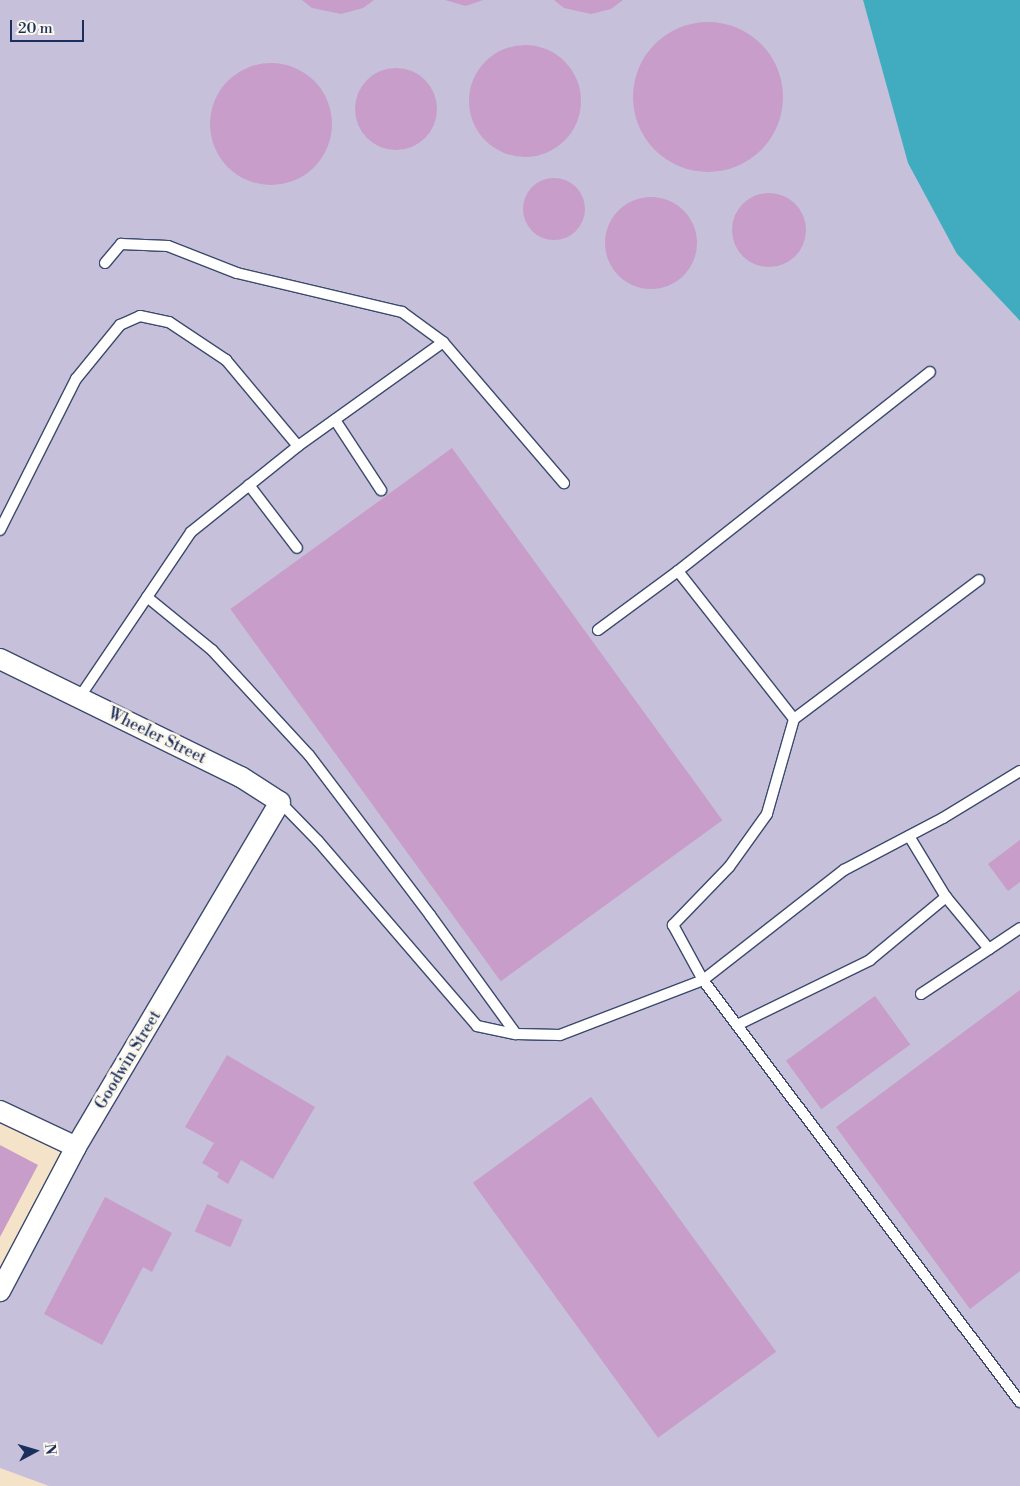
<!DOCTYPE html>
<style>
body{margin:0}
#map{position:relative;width:1020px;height:1486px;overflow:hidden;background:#f5e3c9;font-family:"Libre Bodoni",serif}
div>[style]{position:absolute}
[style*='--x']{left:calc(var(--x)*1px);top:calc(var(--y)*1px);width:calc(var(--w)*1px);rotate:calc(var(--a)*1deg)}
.industrial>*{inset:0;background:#c6c0da}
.water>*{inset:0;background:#41acc0}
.building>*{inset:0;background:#c89dc9;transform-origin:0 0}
.round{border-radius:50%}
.roads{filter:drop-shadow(1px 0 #3c4a6e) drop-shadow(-1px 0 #3c4a6e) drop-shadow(0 1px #3c4a6e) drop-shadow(0 -1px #3c4a6e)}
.lane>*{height:10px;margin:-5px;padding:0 5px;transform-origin:5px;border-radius:5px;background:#fff}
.street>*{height:20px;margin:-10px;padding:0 10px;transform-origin:10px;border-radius:10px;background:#fff}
span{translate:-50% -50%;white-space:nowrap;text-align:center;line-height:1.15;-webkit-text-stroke:5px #fbf7ec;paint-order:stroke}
.street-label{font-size:16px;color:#1b2f5e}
.north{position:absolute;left:10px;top:1426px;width:50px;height:50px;-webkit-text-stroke:4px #fbf7ec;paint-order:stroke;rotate:84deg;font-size:14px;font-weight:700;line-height:20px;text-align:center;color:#1b2f5e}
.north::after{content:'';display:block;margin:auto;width:18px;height:22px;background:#1b2f5e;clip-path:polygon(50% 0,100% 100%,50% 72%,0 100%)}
.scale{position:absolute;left:10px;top:20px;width:74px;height:22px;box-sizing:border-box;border:2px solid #1b2f5e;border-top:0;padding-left:6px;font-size:15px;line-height:18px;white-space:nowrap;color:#1b2f5e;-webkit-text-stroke:4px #fbf7ec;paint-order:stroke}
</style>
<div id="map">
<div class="industrial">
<i style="clip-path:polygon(0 0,863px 0,878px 50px,957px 254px,1020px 321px,1020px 1486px,49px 1486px,0 1468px,0 1291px,76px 1147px,0 1111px)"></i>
</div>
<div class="water">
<i style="clip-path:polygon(863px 0,1020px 0,1020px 321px,957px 254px,908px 163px)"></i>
</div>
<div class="building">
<i style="clip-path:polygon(302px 0,374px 0,363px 8px,341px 14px,312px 8px)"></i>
<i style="clip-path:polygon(445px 0,483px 0,466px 6px)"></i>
<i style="clip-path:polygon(554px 0,623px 0,611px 9px,591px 14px,564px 8px)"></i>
<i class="round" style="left:633px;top:22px;width:150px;height:150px"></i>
<i class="round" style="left:469px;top:45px;width:112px;height:112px"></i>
<i class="round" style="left:210px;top:63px;width:122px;height:122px"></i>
<i class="round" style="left:355px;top:68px;width:82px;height:82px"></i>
<i class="round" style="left:523px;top:178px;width:62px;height:62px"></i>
<i class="round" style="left:732px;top:193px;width:74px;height:74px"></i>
<i class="round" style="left:605px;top:197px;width:92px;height:92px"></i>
<i style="left:452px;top:448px;width:460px;height:274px;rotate:54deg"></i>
<i style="clip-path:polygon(1020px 840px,1020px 882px,1008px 891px,988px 864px)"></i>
<i style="clip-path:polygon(1020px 990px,1020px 1271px,970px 1309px,836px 1127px)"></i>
<i style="left:875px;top:996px;width:60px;height:110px;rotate:54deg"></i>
<i style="clip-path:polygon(227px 1055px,315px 1107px,273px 1179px,241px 1160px,228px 1184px,217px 1177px,219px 1173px,202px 1163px,214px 1143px,185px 1127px)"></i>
<i style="left:591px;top:1097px;width:315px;height:146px;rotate:54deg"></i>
<i style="clip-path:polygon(0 1145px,38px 1165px,0 1237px)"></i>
<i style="clip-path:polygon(105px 1197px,172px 1233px,152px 1272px,143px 1267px,102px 1345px,44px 1314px)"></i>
<i style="left:207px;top:1204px;width:39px;height:30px;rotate:24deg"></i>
</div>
<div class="roads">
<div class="lane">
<i style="--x:105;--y:263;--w:25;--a:-50"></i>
<i style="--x:121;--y:244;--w:47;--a:2.4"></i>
<i style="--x:168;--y:246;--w:74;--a:21.4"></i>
<i style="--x:237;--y:273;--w:170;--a:13.3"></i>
<i style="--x:402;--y:312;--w:51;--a:36.2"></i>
<i style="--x:335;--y:420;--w:84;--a:56.7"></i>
<i style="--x:249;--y:485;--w:79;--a:52.7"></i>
<i style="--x:0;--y:530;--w:169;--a:-63.3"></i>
<i style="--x:76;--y:379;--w:70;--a:-50.8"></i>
<i style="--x:120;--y:325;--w:22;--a:-24"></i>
<i style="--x:140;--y:316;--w:30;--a:12"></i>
<i style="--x:169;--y:322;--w:69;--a:33.7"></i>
<i style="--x:226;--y:360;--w:112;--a:50.1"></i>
<i style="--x:979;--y:580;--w:231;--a:143.1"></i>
<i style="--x:794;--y:719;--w:99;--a:105.9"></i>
<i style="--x:767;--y:814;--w:65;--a:125.6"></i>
<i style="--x:729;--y:867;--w:81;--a:134"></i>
<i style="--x:673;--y:925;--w:63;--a:61.4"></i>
<i style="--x:703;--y:980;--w:528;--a:53.09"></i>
<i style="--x:147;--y:597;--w:84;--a:39.2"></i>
<i style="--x:212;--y:650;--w:143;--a:47.3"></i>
<i style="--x:309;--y:755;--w:201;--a:52.9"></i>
<i style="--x:430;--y:915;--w:147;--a:54.1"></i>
<i style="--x:598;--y:630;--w:99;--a:-36.4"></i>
<i style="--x:79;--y:698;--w:200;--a:-56"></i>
<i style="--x:191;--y:532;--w:137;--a:-38.8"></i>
<i style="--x:298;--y:446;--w:178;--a:-35.6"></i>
<i style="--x:443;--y:342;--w:186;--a:49.4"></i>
<i style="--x:794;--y:719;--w:188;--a:-128.1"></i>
<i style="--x:678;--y:571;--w:321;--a:-38.3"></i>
<i style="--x:280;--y:802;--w:54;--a:45.7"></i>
<i style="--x:318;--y:841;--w:244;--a:49.3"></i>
<i style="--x:477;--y:1026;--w:40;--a:12"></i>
<i style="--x:516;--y:1034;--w:44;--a:1.3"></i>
<i style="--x:560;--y:1035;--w:153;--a:-21"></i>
<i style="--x:703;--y:980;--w:179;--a:-38"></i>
<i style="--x:844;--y:870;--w:112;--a:-27.7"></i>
<i style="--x:943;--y:818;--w:90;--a:-31.4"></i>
<i style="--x:909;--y:836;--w:71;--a:58.8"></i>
<i style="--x:946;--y:897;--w:67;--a:50.4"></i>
<i style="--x:989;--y:949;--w:37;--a:-34"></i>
<i style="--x:921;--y:994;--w:82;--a:-33.5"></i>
<i style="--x:737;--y:1025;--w:148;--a:-26"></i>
<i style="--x:870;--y:960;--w:99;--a:-39.7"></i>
</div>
<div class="street">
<i style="--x:0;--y:659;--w:268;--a:26.1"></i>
<i style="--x:241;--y:777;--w:46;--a:32.7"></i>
<i style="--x:280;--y:802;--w:401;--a:120.6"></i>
<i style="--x:76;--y:1147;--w:163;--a:117.8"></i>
<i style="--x:0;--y:1111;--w:84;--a:25.3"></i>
</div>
</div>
<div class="street-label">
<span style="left:157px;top:736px;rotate:26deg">Wheeler Street</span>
<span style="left:128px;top:1060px;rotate:-59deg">Goodwin Street</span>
</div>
<div class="north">N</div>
<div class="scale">20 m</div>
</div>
